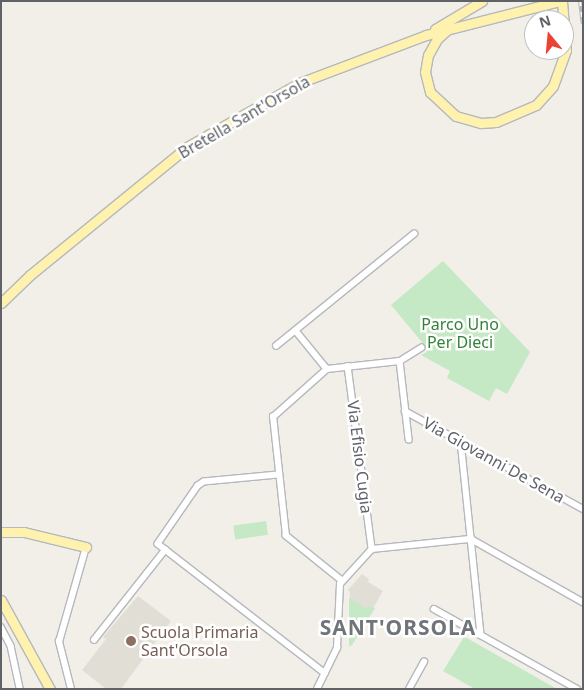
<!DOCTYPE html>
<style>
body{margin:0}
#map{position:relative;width:584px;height:690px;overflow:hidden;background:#f1efe8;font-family:"Noto Sans",sans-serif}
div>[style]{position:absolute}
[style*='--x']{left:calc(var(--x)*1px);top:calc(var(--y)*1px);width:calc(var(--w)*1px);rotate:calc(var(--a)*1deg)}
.education>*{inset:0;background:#e1ded6}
.green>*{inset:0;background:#c5e8c5;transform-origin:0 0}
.roads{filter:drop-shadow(1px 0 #b5b8bc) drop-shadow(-1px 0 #b5b8bc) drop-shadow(0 1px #b5b8bc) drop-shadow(0 -1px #b5b8bc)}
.street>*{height:5.5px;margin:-2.75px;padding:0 2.75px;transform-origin:2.75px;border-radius:2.75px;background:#fff}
.primary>*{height:9px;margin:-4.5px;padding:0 4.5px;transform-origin:4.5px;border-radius:4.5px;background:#fff2af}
.rail>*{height:4px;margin-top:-2px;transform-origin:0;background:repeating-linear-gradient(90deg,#fff 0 5.5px,#b6b7b8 0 11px);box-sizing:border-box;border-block:1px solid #b6b7b8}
.dots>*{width:14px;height:14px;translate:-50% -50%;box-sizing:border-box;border:2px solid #fff;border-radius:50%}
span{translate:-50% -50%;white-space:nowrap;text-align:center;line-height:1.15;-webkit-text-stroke:5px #fff;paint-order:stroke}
.street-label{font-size:16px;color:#5f6368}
.park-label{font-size:16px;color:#348238}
.education-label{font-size:16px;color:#785e54}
.left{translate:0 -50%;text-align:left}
.district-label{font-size:21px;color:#70757a;font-weight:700;letter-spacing:1px}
.frame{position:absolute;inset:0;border:2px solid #5f6368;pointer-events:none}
.north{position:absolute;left:524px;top:10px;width:50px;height:50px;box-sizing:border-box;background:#fff;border:1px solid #bfc1c3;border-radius:50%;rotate:343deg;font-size:14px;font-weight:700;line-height:20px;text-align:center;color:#5f6368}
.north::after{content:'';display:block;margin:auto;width:18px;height:22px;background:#ea4335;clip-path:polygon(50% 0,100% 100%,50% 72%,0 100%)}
</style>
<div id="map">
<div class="education">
<i style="clip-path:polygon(362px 574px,369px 579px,368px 582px,383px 591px,352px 645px,349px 646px,350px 592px,348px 590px)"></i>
<i style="clip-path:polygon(138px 596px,171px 621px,121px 689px,106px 689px,82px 670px,106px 639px,103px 637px)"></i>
</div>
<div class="green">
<i style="clip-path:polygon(443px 261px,530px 352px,507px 394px,496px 388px,489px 401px,447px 378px,450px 371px,421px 355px,427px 352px,421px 341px,391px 305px)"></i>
<i style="left:266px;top:521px;width:14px;height:33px;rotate:82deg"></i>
<i style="clip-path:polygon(349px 598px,366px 609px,368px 606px,375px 608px,352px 645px,349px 646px)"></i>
<i style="clip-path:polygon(464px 637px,465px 637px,557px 689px,475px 689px,443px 671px)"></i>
</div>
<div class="roads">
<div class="street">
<i style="--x:296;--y:331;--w:49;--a:50.8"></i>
<i style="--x:276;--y:346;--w:178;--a:-39.1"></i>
<i style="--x:400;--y:361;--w:79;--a:83.4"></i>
<i style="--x:348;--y:366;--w:185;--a:82.5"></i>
<i style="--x:405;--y:411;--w:203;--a:28.8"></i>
<i style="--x:461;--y:441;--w:195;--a:84.1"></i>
<i style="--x:278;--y:475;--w:74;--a:174.6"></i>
<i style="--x:204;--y:482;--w:7;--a:146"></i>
<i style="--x:198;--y:486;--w:70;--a:124.6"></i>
<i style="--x:158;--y:544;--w:211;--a:37.7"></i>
<i style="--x:372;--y:549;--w:100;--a:-5.8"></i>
<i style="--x:471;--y:539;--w:129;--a:29.4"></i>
<i style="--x:342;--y:581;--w:72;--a:-141.2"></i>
<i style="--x:286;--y:536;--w:120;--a:-96.2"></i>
<i style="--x:273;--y:417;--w:72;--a:-41.6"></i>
<i style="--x:327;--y:369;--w:73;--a:-6.3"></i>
<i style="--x:400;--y:361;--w:25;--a:-32"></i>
<i style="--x:434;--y:609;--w:164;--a:29.2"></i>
<i style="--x:1;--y:627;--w:21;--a:62"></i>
<i style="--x:11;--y:646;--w:43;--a:77.9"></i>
<i style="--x:94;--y:640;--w:115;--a:-51.7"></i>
<i style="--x:71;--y:689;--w:49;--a:-104.3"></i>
<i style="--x:59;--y:642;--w:99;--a:-74.1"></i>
<i style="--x:317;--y:689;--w:46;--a:-64"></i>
<i style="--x:337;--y:648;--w:64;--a:-87.3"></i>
<i style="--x:340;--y:584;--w:47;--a:-47.6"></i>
<i style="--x:409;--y:689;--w:31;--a:-61"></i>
</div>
<div class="primary">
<i style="--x:435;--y:29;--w:55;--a:-30.8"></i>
<i style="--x:446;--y:31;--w:12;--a:138"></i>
<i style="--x:437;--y:39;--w:18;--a:119"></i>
<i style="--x:428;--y:55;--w:17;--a:100"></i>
<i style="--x:425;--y:72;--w:21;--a:76"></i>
<i style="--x:430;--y:92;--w:35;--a:43"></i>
<i style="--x:456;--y:116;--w:26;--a:16"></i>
<i style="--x:481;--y:123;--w:15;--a:-4"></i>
<i style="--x:496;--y:122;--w:43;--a:-23"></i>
<i style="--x:536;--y:105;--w:25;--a:-48"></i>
<i style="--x:553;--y:86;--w:38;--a:-70"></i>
<i style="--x:566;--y:50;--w:49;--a:-94.7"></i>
<i style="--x:1;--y:303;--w:40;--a:-44"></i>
<i style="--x:30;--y:275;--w:203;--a:-39.2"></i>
<i style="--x:187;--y:147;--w:129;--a:-29.7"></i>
<i style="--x:299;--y:83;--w:136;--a:-20.7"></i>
<i style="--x:426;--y:35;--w:137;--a:-14.3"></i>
<i style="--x:1;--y:532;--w:23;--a:0"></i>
<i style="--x:24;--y:532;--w:64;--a:13.6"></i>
<i style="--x:1;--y:600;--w:102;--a:61.2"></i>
</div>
</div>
<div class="rail">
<i style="--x:580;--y:1;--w:23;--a:83"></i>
</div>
<div class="dots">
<i style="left:131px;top:641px;background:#8d6e63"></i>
</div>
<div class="street-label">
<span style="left:244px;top:117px;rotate:-30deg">Bretella Sant'Orsola</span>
<span style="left:360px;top:457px;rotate:83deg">Via Efisio Cugia</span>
<span style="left:494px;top:460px;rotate:29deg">Via Giovanni De Sena</span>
</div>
<div class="park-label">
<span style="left:460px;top:333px">Parco Uno<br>Per Dieci</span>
</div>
<div class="education-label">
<span class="left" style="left:141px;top:641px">Scuola Primaria<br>Sant'Orsola</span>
</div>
<div class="district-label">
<span style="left:398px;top:627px">SANT'ORSOLA</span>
</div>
<div class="frame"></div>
<div class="north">N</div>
</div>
